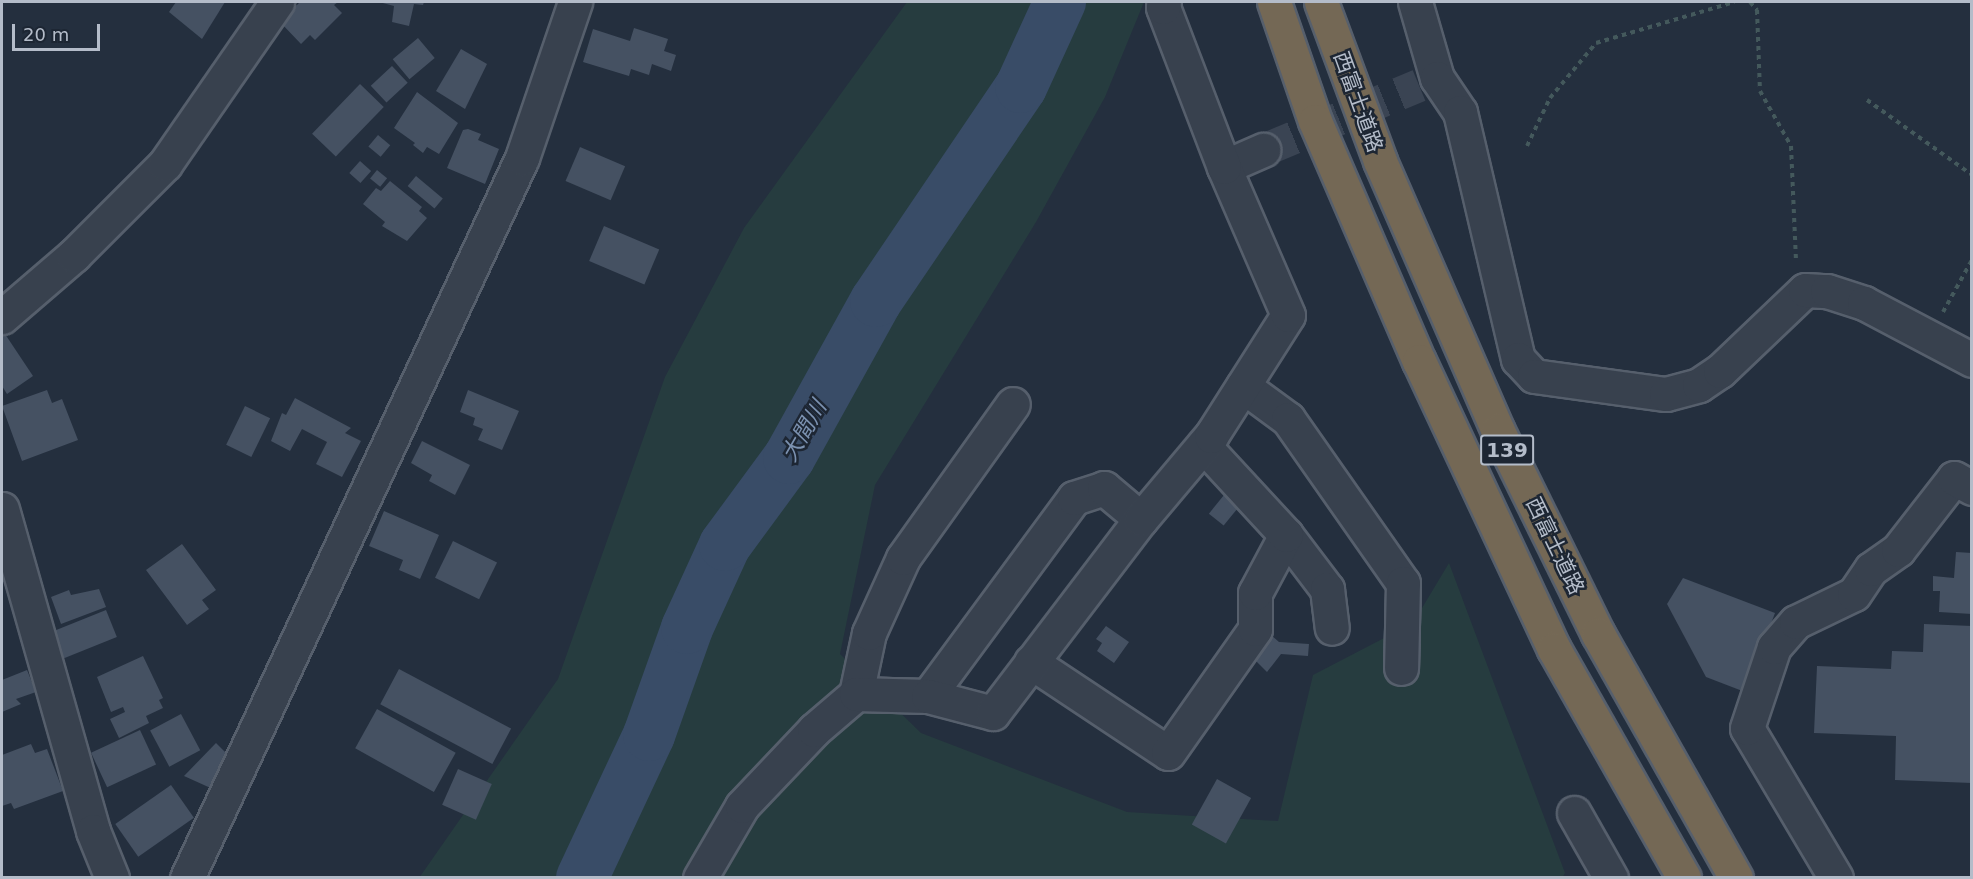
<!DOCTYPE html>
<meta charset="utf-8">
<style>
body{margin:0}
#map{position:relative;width:1973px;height:879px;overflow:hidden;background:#242f3e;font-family:"DejaVu Sans","Noto Sans JP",sans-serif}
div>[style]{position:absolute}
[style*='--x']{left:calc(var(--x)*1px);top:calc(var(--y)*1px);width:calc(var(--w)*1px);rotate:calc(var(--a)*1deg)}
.green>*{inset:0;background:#263c3f}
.river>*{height:52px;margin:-26px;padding:0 26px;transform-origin:26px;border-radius:26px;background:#394c67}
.building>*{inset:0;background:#455162;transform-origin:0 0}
.minor-tunnel>*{height:33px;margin-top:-16.5px;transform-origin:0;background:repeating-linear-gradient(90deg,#3a4453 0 33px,transparent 0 49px)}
.path>*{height:4px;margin-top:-2px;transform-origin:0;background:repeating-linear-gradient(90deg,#44595c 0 4.5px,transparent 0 9px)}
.roads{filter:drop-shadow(2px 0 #565f6c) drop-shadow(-2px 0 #565f6c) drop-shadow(0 2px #565f6c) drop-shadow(0 -2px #565f6c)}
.minor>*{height:33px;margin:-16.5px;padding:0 16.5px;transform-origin:16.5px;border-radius:16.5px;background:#38414e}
.highway>*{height:33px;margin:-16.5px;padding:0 16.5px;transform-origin:16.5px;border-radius:16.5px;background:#746855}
span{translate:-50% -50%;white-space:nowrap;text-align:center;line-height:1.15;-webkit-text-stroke:5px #1d2633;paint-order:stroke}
.shield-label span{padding:2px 4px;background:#1d2633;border:2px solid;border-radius:4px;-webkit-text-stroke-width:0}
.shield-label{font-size:20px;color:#b4bcc9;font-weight:700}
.street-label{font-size:21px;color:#b4bcc9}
.water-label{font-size:22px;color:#7c92b1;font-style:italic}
.frame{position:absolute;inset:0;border:3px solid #b4bcc9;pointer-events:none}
.scale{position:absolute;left:12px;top:24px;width:88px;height:27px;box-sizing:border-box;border:3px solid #b4bcc9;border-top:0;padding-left:8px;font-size:18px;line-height:21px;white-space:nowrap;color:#b4bcc9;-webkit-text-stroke:4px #1d2633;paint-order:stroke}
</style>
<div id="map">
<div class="green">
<i style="clip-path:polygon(907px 2px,1144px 2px,1105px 97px,1036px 222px,875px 485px,840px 654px,921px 733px,1127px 812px,1278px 821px,1313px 675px,1413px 623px,1449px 563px,1565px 873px,1562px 878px,419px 878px,558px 679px,665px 377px,744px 228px)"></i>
</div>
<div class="river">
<i style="--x:582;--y:878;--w:158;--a:-64.9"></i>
<i style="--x:649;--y:735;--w:114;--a:-70.4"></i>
<i style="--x:687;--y:628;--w:91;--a:-65.4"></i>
<i style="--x:725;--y:545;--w:108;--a:-53.7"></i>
<i style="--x:789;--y:458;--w:179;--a:-61"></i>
<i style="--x:876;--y:301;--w:258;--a:-55.9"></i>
<i style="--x:1021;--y:87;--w:94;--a:-65.4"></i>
</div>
<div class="building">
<i style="clip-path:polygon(176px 2px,225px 2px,202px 39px,169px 12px)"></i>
<i style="clip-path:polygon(300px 2px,338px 2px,334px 5px,342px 13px,315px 40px,310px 35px,301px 44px,280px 22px)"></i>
<i style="clip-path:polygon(379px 2px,424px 2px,423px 5px,414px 4px,409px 26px,392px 22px,394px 6px)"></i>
<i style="clip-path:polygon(634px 28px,668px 39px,664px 51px,676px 55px,671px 71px,652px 64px,649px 75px,631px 69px,629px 76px,583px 62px,593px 29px,630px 41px)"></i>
<i style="left:418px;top:38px;width:26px;height:33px;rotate:50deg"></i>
<i style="clip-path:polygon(461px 49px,487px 64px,465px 109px,436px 91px)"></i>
<i style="left:392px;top:66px;width:23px;height:29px;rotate:47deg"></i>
<i style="left:360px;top:84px;width:33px;height:69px;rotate:44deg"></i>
<i style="clip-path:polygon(417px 92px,458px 123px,439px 154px,427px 147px,423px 153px,413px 145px,415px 143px,394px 128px)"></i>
<i style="clip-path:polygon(468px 129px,481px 134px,478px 140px,499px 149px,485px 184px,447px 168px,463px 130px)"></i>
<i style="left:378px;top:135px;width:16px;height:15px;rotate:40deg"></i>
<i style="left:580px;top:147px;width:49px;height:37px;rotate:23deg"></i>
<i style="left:360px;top:161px;width:15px;height:16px;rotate:42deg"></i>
<i style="left:377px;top:170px;width:13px;height:11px;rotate:39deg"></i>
<i style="left:416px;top:176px;width:35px;height:13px;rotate:40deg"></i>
<i style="clip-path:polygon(390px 181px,422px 207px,419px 211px,427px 218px,407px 241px,382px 226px,385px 222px,363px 204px,376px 188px,381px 191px)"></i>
<i style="left:604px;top:226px;width:60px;height:38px;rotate:23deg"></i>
<i style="clip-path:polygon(5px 334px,33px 376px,7px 394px,2px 386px,2px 336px)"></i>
<i style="clip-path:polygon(47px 390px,52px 403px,62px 399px,78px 440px,22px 461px,2px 406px)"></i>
<i style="clip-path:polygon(468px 390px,519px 411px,502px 450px,478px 440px,483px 429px,473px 425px,475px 418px,460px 412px)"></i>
<i style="clip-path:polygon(295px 398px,351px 428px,345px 433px,361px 441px,342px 477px,316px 464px,327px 442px,302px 429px,290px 451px,271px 441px,282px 413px,286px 415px)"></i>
<i style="left:245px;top:406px;width:28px;height:43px;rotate:26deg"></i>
<i style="clip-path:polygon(422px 441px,470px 465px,455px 495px,429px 481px,432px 475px,411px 463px)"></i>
<i style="left:1224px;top:495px;width:19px;height:24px;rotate:39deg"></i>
<i style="clip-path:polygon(384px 511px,439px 535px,420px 579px,399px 570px,403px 560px,369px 546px)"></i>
<i style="left:453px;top:541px;width:49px;height:41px;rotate:26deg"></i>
<i style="clip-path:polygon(182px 544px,216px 590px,202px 600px,209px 609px,187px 625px,146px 570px)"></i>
<i style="clip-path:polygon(1956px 552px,1972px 553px,1972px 614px,1939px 612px,1940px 591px,1933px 591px,1933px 576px,1954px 578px)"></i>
<i style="clip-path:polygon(1683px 578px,1775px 613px,1745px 692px,1706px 677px,1667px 604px)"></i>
<i style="clip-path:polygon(99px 589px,106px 607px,61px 624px,51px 597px,69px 590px,71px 595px)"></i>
<i style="left:106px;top:610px;width:29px;height:57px;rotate:68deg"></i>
<i style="clip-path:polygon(1924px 624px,1972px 626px,1972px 783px,1895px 780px,1896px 736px,1814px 733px,1817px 666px,1891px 669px,1892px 651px,1923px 652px)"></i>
<i style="clip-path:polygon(1106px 626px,1129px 642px,1114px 663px,1097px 651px,1102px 643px,1096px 639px)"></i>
<i style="clip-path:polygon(1271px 635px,1279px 642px,1309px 644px,1308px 656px,1281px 654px,1267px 672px,1254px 659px)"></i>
<i style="clip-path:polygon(143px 656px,163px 698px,159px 700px,163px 708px,146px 716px,149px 723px,119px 738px,110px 719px,125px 712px,123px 707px,111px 712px,97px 677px)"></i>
<i style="left:399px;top:669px;width:127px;height:40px;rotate:28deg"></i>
<i style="clip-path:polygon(27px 670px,36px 692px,16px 699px,21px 704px,2px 712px,2px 680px)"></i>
<i style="left:377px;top:709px;width:90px;height:45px;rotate:29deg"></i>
<i style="left:181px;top:714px;width:41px;height:35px;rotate:62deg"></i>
<i style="left:140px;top:730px;width:38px;height:54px;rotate:65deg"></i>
<i style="clip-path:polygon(216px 743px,230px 757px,215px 790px,184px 776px)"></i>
<i style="clip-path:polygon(31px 744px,35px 753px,47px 749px,63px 791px,14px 809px,11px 803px,2px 806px,2px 755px)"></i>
<i style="left:458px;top:769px;width:37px;height:39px;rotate:24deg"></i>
<i style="left:1217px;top:779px;width:39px;height:52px;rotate:29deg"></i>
<i style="left:171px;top:785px;width:40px;height:68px;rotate:55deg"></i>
</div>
<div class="minor-tunnel">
<i style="--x:1263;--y:150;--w:169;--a:-22.6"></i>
</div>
<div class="path">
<i style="--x:1750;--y:2;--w:11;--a:49"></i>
<i style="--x:1757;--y:10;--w:81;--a:87.9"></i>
<i style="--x:1760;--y:91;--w:63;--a:60.6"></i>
<i style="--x:1791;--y:146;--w:114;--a:87.5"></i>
<i style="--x:1867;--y:100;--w:129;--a:35.5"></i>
<i style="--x:1527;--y:146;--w:53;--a:-64.4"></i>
<i style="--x:1550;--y:98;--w:72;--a:-50.1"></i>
<i style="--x:1596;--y:43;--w:144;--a:-16.5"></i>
<i style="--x:1943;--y:312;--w:60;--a:-60.9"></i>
</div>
<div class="roads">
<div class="minor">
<i style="--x:1415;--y:2;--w:79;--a:73.9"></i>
<i style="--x:1437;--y:78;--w:41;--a:55.9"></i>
<i style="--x:1460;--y:112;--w:254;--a:76.8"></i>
<i style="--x:1518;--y:359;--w:23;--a:47"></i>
<i style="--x:1534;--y:376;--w:133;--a:7.8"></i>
<i style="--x:1666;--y:394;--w:34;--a:-15"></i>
<i style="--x:1699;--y:385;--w:25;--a:-34"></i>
<i style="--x:1720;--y:371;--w:117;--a:-43.6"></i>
<i style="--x:1805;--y:290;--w:22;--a:3"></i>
<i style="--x:1827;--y:291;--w:39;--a:18"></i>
<i style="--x:1864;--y:303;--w:122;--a:27.8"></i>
<i style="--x:1224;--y:167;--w:43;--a:-23.6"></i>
<i style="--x:2;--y:317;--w:95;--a:-40.7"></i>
<i style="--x:74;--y:255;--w:129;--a:-45"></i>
<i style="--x:165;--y:164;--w:197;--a:-55.3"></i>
<i style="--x:1243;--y:386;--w:56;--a:36.3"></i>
<i style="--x:1288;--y:419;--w:200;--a:55"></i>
<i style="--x:1403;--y:583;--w:85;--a:91.3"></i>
<i style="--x:2;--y:509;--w:335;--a:74.2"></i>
<i style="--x:93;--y:831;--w:51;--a:68"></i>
<i style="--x:1286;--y:535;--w:68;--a:52.8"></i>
<i style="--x:1327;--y:589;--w:39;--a:83"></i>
<i style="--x:1031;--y:662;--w:164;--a:33.6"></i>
<i style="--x:1168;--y:753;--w:151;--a:-54.9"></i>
<i style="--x:1255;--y:629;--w:36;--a:-90"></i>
<i style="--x:1255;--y:593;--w:66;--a:-61.9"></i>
<i style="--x:1286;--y:535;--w:122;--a:-132.7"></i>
<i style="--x:856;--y:694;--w:62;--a:-78"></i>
<i style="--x:869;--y:633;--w:82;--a:-65.6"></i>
<i style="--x:903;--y:558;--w:189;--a:-54.5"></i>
<i style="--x:928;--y:696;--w:246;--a:-53.6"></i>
<i style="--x:1074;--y:498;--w:32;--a:-18"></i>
<i style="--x:1104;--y:488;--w:48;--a:40"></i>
<i style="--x:1574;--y:813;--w:75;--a:60.4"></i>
<i style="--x:187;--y:878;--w:794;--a:-65.05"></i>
<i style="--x:522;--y:158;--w:165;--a:-71.2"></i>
<i style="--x:700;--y:878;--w:83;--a:-59.7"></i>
<i style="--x:742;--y:806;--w:105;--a:-46.5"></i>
<i style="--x:814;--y:730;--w:55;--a:-40.6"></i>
<i style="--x:856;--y:694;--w:72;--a:1.6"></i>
<i style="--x:928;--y:696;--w:67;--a:14.7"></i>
<i style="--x:993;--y:713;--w:244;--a:-52.7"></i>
<i style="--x:1141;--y:519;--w:109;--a:-49.9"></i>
<i style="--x:1211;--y:436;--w:143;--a:-57.5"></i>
<i style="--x:1288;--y:315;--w:161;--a:-113.4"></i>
<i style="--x:1224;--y:167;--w:171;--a:-110.9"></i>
<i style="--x:1163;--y:7;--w:5;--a:-79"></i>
<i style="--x:1836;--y:878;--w:174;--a:-120.7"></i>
<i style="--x:1747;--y:728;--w:85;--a:-71.6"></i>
<i style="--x:1774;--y:647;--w:33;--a:-49"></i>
<i style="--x:1796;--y:622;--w:64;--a:-25.8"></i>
<i style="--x:1854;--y:594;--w:30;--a:-56"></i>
<i style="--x:1871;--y:569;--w:33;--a:-35"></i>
<i style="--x:1898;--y:550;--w:91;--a:-52.1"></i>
<i style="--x:1954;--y:478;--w:21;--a:29"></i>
</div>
<div class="highway">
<i style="--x:1274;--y:2;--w:126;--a:71"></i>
<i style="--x:1315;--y:121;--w:262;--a:66.6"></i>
<i style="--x:1419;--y:361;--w:318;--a:64.9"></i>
<i style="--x:1554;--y:649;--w:263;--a:60.4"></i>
<i style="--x:1321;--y:2;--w:170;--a:69.6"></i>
<i style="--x:1380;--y:161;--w:295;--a:66.4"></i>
<i style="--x:1498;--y:431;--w:226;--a:63.8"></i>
<i style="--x:1598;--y:634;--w:280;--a:60.5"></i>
</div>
</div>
<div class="shield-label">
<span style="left:1507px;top:450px">139</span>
</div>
<div class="street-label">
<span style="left:1358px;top:102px;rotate:70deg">西富士道路</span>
<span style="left:1555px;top:546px;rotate:64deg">西富士道路</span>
</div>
<div class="water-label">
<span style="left:804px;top:431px;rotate:-60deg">大間川</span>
</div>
<div class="frame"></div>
<div class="scale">20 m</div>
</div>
